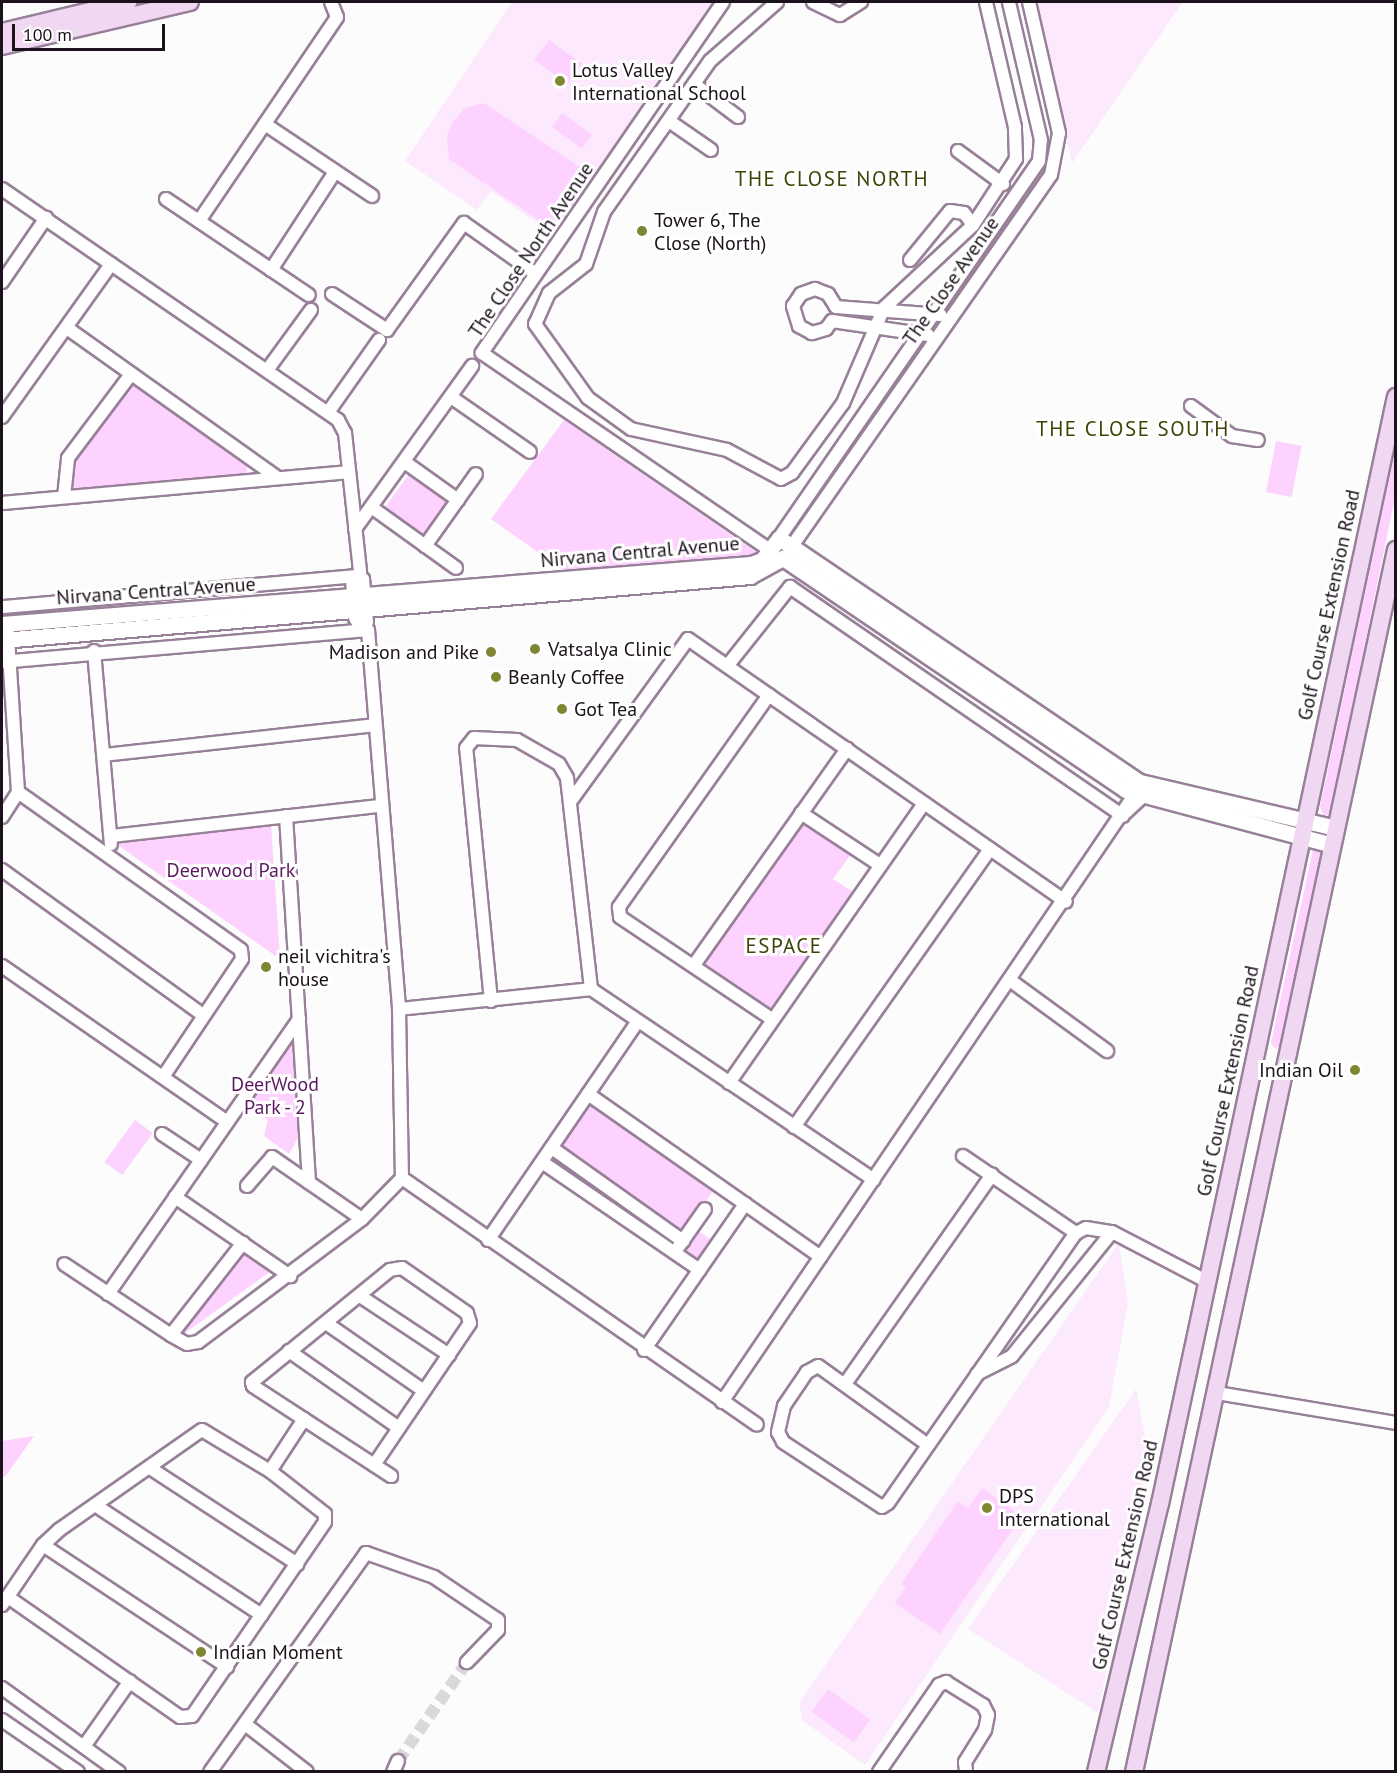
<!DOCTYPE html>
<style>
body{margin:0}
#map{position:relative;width:1397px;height:1773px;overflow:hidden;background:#fbfcfb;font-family:"PT Sans",sans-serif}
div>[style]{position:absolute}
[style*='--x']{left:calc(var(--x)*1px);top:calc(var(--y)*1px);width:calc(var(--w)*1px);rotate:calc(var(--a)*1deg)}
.built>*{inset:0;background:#fde9fe}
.green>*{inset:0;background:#fdd2fe;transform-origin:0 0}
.minor-tunnel>*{height:12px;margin-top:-6px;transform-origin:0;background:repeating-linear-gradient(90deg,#d9d9d9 0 12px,transparent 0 18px)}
.roads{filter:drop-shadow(2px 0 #988099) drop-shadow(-2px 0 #988099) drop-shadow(0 2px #988099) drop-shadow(0 -2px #988099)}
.minor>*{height:12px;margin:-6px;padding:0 6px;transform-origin:6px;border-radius:6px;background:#fff}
.tertiary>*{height:15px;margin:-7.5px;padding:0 7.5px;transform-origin:7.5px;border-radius:7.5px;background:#fff}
.secondary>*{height:16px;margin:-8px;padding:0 8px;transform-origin:8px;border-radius:8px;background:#f0d7f2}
.dots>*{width:16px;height:16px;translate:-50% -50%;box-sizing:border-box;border:3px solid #fff;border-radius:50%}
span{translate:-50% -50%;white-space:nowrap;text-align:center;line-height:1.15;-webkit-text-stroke:6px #fff;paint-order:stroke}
.poi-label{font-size:20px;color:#1b121b}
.left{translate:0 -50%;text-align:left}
.right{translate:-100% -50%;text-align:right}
.street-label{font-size:20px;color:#1b121b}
.park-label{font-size:20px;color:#5b185f}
.neighbourhood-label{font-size:21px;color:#3f4405;letter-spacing:1.5px}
.frame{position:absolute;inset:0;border:3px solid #1b121b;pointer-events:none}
.scale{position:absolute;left:12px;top:24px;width:153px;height:27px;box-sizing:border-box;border:3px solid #1b121b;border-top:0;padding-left:8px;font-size:18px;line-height:21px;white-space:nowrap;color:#1b121b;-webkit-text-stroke:4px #fff;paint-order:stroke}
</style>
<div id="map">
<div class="built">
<i style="clip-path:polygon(512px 2px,716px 2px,555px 236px,491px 191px,477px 210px,405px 161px)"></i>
<i style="clip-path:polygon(1037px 2px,1183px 2px,1072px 163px)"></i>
<i style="clip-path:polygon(1119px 1243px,1128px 1303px,1109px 1407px,865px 1765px,803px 1721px,799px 1703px)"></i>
<i style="clip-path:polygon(1136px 1389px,1148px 1452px,1098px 1713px,968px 1629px)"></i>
</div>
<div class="green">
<i style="left:549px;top:40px;width:41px;height:25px;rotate:36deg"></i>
<i style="clip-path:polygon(484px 103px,583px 169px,579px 198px,553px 225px,547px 226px,449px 159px,447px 136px,453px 122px,465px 108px)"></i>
<i style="left:562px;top:113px;width:37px;height:17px;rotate:36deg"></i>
<i style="clip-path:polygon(132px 382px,247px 463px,247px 479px,69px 493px,66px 474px)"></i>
<i style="clip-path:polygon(564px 420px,759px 554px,563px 570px,491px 519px)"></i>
<i style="left:1276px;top:441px;width:26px;height:52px;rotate:11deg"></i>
<i style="clip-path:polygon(1395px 449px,1395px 497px,1330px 813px,1324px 817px,1320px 807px)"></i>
<i style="left:410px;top:473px;width:48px;height:47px;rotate:36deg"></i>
<i style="clip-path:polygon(802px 820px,852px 853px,833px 879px,855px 893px,772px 1010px,704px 963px)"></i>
<i style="clip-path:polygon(271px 824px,280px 959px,119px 846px,121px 838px)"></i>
<i style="clip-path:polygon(1314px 845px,1323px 852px,1282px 1045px,1275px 1049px,1271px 1043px)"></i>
<i style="clip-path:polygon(292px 1039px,298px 1138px,289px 1154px,264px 1136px,268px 1120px,244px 1102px)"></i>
<i style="clip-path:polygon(589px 1104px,713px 1191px,690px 1225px,714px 1242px,698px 1264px,551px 1161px)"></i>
<i style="left:135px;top:1120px;width:22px;height:52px;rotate:36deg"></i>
<i style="clip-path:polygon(239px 1251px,271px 1271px,181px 1336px,178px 1329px)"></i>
<i style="clip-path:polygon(34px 1436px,5px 1477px,2px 1475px,2px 1441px)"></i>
<i style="clip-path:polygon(982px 1488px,1022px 1516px,940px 1634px,895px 1603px,906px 1587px,901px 1584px,958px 1501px,968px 1508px)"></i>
<i style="left:828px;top:1689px;width:52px;height:28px;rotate:36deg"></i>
</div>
<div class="minor-tunnel">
<i style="--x:398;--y:1761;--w:121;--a:-55.1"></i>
</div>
<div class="roads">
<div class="minor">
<i style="--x:723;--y:2;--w:426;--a:124.5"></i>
<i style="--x:482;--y:353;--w:349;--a:34.4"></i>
<i style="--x:777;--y:2;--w:89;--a:138.6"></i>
<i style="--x:710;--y:61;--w:184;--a:125.1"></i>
<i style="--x:604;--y:212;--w:55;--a:109.1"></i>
<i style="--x:586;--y:264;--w:47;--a:141.9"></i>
<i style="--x:549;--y:293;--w:34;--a:114"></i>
<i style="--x:535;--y:324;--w:91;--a:54.4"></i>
<i style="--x:588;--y:398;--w:53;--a:35.8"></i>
<i style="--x:631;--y:429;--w:98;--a:12.3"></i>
<i style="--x:727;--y:450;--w:61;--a:28.2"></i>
<i style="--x:781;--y:479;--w:13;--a:-29"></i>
<i style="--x:792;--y:473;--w:87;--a:-53.9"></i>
<i style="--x:843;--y:403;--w:103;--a:-66.7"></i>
<i style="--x:884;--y:308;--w:122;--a:-43"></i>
<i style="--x:973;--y:225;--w:79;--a:-56.9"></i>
<i style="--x:1016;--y:159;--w:32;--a:-92"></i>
<i style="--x:1015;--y:127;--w:128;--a:-103.1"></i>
<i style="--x:813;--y:2;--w:30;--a:26"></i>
<i style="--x:840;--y:15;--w:25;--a:-32"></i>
<i style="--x:694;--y:84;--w:55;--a:36.9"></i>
<i style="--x:669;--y:121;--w:51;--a:34.6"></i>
<i style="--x:265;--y:124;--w:129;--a:33.9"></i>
<i style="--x:958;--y:151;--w:56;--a:36.3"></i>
<i style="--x:2;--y:189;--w:408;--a:34.5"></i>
<i style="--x:338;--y:420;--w:15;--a:62"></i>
<i style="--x:345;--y:433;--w:140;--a:83.8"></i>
<i style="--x:360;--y:572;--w:5;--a:127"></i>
<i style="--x:357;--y:576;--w:6;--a:141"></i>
<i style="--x:352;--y:580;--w:38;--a:85"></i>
<i style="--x:355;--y:618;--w:14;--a:60"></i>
<i style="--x:362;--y:630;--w:9;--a:-58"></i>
<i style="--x:367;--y:622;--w:43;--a:-95.3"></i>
<i style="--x:363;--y:579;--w:7;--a:-153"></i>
<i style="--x:357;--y:576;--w:356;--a:175"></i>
<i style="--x:166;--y:199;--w:172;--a:33.9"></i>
<i style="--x:199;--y:221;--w:246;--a:-55.9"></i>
<i style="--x:337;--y:17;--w:16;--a:-112"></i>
<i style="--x:910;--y:260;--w:63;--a:-50.8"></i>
<i style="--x:950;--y:211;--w:14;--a:8"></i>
<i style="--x:964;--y:213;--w:15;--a:53"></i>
<i style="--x:271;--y:270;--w:117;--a:-56.9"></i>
<i style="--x:2;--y:282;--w:78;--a:-55.5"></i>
<i style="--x:332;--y:294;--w:66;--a:33.2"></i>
<i style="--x:387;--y:330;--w:132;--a:-54.3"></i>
<i style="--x:464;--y:223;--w:88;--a:35.3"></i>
<i style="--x:67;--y:328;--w:259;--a:35.4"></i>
<i style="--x:928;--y:335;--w:97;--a:-171.7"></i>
<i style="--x:832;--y:321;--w:10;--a:127"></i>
<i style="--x:826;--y:329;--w:15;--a:164"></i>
<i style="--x:812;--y:333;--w:15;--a:-152"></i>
<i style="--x:799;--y:326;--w:21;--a:-107"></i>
<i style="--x:793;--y:306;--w:14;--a:-56"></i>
<i style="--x:801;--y:294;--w:15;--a:-20"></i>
<i style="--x:815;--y:289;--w:14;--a:21"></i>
<i style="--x:828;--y:294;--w:15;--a:58"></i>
<i style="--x:836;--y:307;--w:105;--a:4.4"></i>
<i style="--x:268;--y:369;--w:73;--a:-53.9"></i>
<i style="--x:451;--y:397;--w:96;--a:34.8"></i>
<i style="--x:1191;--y:406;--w:51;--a:36.2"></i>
<i style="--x:1232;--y:436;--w:26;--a:9"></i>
<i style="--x:329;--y:411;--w:87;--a:-54.8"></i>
<i style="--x:2;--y:417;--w:188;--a:-54.5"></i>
<i style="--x:406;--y:463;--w:64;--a:35.4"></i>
<i style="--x:64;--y:497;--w:39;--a:-84"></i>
<i style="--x:68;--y:458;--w:105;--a:-53.1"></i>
<i style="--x:2;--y:503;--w:346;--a:-5.1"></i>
<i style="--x:374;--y:509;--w:101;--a:35.7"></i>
<i style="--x:355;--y:529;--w:201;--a:-54.3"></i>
<i style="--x:779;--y:538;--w:458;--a:-55.4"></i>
<i style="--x:1039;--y:161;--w:21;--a:-85"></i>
<i style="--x:1041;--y:140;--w:142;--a:-103.1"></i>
<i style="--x:425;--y:546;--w:88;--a:-54.7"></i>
<i style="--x:792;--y:546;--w:452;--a:-55.1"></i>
<i style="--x:1051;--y:175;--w:43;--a:-79.2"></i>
<i style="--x:1059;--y:133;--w:134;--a:-102.9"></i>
<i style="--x:94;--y:651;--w:194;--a:85"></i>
<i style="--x:2;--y:662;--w:367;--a:-5"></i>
<i style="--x:368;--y:630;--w:380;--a:85.3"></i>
<i style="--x:399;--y:1009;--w:169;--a:89"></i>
<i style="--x:402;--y:1178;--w:57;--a:134.3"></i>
<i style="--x:362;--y:1219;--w:205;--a:143.1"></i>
<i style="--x:198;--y:1342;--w:11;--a:170"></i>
<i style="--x:187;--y:1344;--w:18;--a:-151"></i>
<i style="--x:171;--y:1335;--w:128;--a:-146.4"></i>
<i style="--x:728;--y:665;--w:100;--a:-51.5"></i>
<i style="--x:790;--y:587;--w:404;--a:34.5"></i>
<i style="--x:769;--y:695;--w:260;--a:125.3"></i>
<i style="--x:619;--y:907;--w:10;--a:84"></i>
<i style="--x:620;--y:917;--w:184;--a:33.9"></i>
<i style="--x:104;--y:755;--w:272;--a:-6.3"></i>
<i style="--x:18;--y:792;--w:273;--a:35.3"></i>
<i style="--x:241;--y:950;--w:9;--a:84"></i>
<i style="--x:242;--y:959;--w:142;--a:123.8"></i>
<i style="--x:570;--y:802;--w:201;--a:-54.1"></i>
<i style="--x:688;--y:639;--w:460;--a:34.8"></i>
<i style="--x:1126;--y:812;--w:34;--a:-43"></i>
<i style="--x:801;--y:813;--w:95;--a:33.4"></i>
<i style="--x:286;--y:816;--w:367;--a:86.4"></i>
<i style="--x:2;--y:817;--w:30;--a:-57"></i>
<i style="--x:18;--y:792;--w:168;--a:-93.7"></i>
<i style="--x:111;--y:836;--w:271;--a:-6.4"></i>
<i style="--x:2;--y:870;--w:248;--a:35.8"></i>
<i style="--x:694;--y:965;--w:265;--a:-54.7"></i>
<i style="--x:2;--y:966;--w:274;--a:34.7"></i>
<i style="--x:1011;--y:981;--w:119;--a:36.1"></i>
<i style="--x:491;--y:1001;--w:254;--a:-95.6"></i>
<i style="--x:466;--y:748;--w:13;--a:-51"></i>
<i style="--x:474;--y:738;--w:43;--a:2.7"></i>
<i style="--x:517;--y:740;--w:48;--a:29.7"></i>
<i style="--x:559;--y:764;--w:16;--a:60"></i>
<i style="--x:567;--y:778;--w:212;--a:83.5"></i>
<i style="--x:399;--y:1009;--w:193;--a:-5.9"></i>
<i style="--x:591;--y:989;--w:341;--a:34"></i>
<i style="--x:729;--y:1083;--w:341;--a:-55.1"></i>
<i style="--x:588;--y:1094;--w:284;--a:35"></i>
<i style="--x:794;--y:1127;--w:340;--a:-54.8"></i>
<i style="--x:162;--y:1134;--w:47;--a:33.7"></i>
<i style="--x:552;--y:1148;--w:161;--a:35.4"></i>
<i style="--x:963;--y:1156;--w:137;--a:34.3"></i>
<i style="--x:542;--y:1162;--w:191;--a:34.4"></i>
<i style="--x:402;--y:1178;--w:432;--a:34.8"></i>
<i style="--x:247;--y:1186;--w:38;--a:-49"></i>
<i style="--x:272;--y:1157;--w:109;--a:34.6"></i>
<i style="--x:175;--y:1197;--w:140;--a:34.5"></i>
<i style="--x:488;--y:1240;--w:265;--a:-55.6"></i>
<i style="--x:679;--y:1246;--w:45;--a:-54.9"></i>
<i style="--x:108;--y:1294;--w:335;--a:-55.2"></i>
<i style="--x:360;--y:1296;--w:107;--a:33.5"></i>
<i style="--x:326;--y:1323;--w:119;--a:34.8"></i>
<i style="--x:171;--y:1335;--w:117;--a:-52"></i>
<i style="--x:644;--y:1350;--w:178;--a:-55.3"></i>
<i style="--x:289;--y:1351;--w:134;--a:35"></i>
<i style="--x:977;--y:1374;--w:39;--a:-27"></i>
<i style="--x:1012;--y:1356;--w:159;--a:-51.1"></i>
<i style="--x:1112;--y:1232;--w:108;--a:27.5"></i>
<i style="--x:845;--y:1384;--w:256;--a:-54.9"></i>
<i style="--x:1217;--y:1393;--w:181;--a:9.5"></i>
<i style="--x:722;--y:1402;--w:742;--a:-55.82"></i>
<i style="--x:928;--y:1445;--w:135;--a:-144.3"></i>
<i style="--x:818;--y:1366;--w:13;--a:151"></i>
<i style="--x:807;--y:1372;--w:41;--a:124.1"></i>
<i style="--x:784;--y:1406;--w:27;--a:103"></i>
<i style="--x:778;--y:1432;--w:11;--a:63"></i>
<i style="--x:783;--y:1442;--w:118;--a:33.3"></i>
<i style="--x:882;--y:1507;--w:7;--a:-34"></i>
<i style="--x:888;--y:1503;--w:329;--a:-55.2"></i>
<i style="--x:1076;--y:1233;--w:11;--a:-27"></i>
<i style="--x:1086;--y:1228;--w:26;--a:9"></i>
<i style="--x:374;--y:1465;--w:171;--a:-55.9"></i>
<i style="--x:470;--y:1323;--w:10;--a:-107"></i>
<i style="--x:467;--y:1313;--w:79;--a:-145.3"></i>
<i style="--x:402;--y:1268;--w:12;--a:171"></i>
<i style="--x:390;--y:1270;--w:178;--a:140.9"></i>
<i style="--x:252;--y:1382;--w:4;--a:76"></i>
<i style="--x:253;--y:1386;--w:165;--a:33.1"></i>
<i style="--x:150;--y:1468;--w:176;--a:33.1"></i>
<i style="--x:270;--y:1471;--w:62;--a:-56.8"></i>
<i style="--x:98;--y:1507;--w:196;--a:33.4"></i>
<i style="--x:43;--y:1545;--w:221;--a:33.5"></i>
<i style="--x:2;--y:1605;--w:73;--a:-55.7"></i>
<i style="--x:43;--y:1545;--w:22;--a:-43"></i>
<i style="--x:59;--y:1530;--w:174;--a:-35"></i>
<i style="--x:202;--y:1430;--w:79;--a:31.1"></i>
<i style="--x:270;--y:1471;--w:70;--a:38"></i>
<i style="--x:325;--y:1514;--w:8;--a:90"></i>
<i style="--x:325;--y:1522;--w:235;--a:124.4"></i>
<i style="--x:192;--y:1716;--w:12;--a:175"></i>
<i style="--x:180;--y:1717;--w:210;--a:-145.1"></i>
<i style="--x:2;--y:1688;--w:144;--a:35.7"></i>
<i style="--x:2;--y:1720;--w:92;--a:34.4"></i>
<i style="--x:245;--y:1724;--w:78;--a:37.7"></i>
<i style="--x:85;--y:1745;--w:78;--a:-54.9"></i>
<i style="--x:210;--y:1772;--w:269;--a:-54.5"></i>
<i style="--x:366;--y:1553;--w:72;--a:19.4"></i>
<i style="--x:434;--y:1577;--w:77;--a:33.9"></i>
<i style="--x:498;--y:1620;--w:10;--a:90"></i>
<i style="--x:498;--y:1630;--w:45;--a:134.1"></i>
<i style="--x:393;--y:1772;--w:12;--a:-66"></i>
<i style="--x:879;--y:1772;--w:106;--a:-55.4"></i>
<i style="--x:939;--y:1685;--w:8;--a:-23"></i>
<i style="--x:946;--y:1682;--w:44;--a:31.9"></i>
<i style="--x:983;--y:1705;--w:11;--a:63"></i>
<i style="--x:988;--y:1715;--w:15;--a:101"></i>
<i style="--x:985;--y:1730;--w:38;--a:122"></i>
<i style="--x:965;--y:1762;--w:10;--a:84"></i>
</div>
<div class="tertiary">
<i style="--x:2;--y:624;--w:751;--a:-4.58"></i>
<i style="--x:751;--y:564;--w:12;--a:-20"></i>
<i style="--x:762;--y:560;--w:28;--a:-52"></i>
<i style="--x:779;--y:538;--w:436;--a:34.1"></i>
<i style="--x:1140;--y:782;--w:201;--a:13.2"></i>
<i style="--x:2;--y:640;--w:751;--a:-4.89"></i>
<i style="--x:750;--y:576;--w:38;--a:-29"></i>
<i style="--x:783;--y:558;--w:414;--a:34.1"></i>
<i style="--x:1126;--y:790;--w:213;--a:14.9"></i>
</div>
<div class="secondary">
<i style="--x:2;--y:32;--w:130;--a:-13.4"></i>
<i style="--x:2;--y:46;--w:193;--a:-13.2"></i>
<i style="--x:1096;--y:1772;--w:276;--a:-76.6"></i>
<i style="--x:1160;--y:1504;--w:1132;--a:-77.97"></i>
<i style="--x:1134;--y:1772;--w:1250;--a:-77.9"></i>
</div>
</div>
<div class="dots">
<i style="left:560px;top:81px;background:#7e8632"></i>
<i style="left:642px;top:231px;background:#7e8632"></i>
<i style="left:535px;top:649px;background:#7e8632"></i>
<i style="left:491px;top:652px;background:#7e8632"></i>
<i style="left:496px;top:677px;background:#7e8632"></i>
<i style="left:562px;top:709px;background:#7e8632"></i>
<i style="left:266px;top:967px;background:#7e8632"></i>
<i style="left:1355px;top:1070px;background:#7e8632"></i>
<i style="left:987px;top:1508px;background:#7e8632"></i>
<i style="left:201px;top:1652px;background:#7e8632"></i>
</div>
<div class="poi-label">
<span class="left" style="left:572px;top:82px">Lotus Valley<br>International School</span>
<span class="left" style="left:654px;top:232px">Tower 6, The<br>Close (North)</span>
<span class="left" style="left:548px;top:649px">Vatsalya Clinic</span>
<span class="right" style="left:479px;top:652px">Madison and Pike</span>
<span class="left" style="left:508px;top:677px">Beanly Coffee</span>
<span class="left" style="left:574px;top:709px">Got Tea</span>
<span class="left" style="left:278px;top:968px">neil vichitra's<br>house</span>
<span class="right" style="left:1343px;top:1070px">Indian Oil</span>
<span class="left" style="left:999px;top:1508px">DPS<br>International</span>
<span class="left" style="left:213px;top:1652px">Indian Moment</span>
</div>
<div class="street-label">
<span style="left:531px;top:250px;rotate:-56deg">The Close North Avenue</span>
<span style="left:951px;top:281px;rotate:-55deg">The Close Avenue</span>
<span style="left:640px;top:552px;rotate:-5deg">Nirvana Central Avenue</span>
<span style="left:156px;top:591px;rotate:-4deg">Nirvana Central Avenue</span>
<span style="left:1329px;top:605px;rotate:-78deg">Golf Course Extension Road</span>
<span style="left:1228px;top:1081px;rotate:-78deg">Golf Course Extension Road</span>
<span style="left:1125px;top:1555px;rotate:-77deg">Golf Course Extension Road</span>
</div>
<div class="park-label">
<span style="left:231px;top:870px">Deerwood Park</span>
<span style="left:275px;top:1096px">DeerWood<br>Park - 2</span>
</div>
<div class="neighbourhood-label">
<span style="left:832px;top:179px">THE CLOSE NORTH</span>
<span style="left:1133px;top:429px">THE CLOSE SOUTH</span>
<span style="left:784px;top:946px">ESPACE</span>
</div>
<div class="frame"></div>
<div class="scale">100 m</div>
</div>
